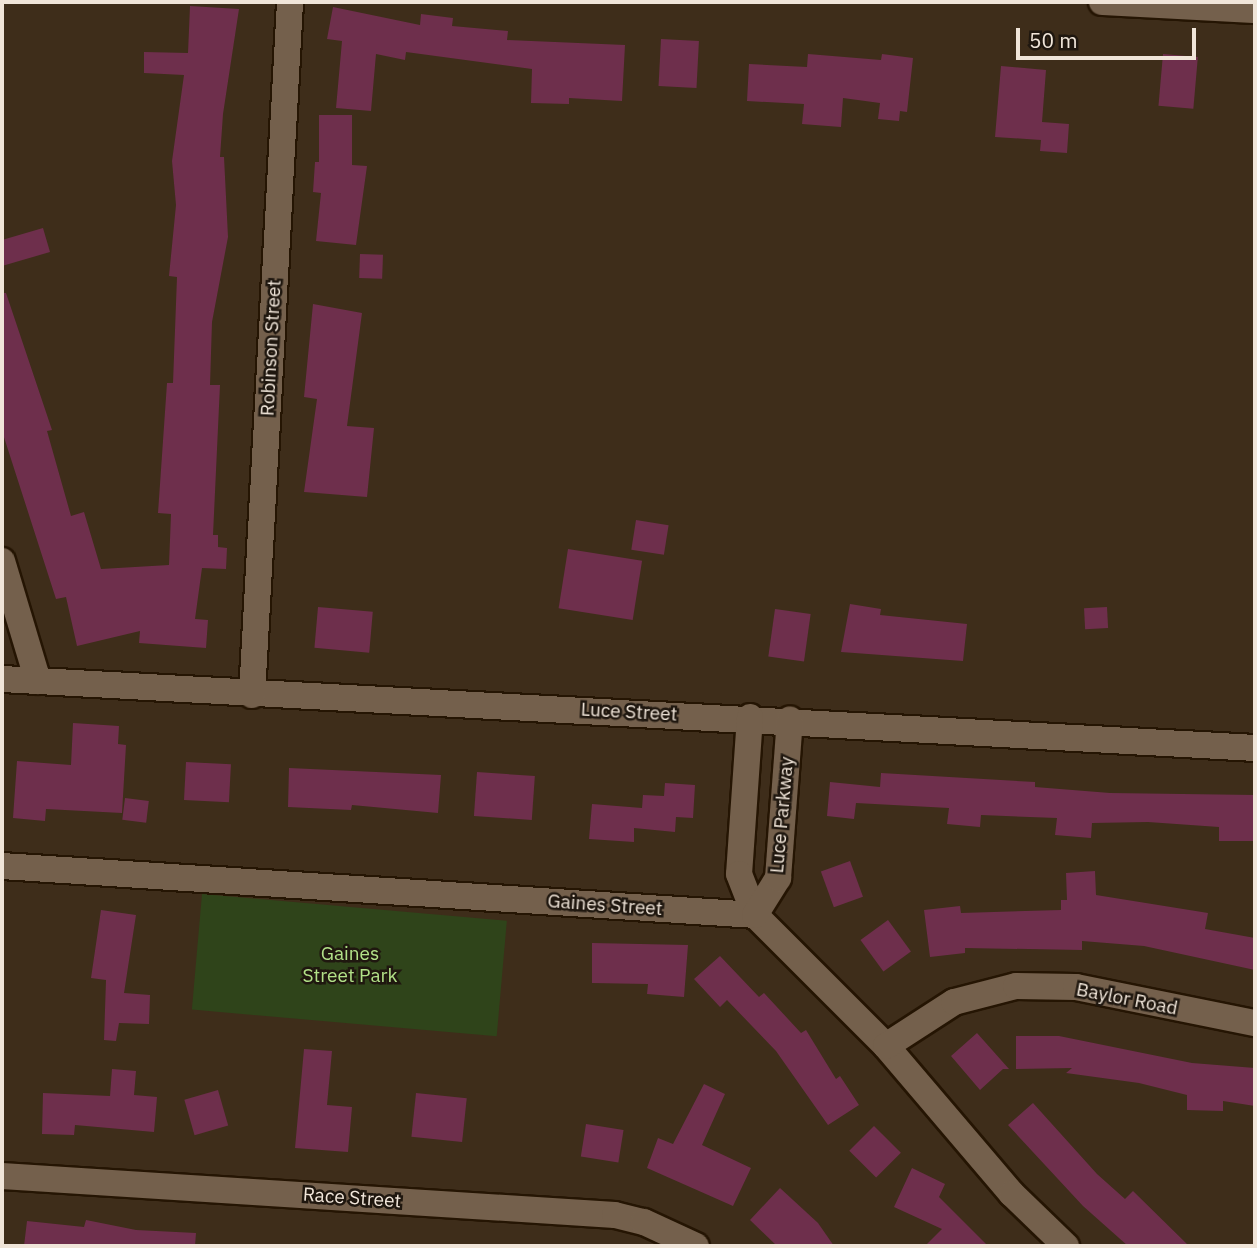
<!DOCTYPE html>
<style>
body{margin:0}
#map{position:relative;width:1257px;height:1248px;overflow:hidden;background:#3e2d1a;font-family:"IBM Plex Sans",sans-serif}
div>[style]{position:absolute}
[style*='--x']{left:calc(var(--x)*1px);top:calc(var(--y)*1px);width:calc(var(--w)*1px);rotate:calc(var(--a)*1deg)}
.green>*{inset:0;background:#2f441a;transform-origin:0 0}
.building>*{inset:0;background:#6e2f4c;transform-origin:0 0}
.roads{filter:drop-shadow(2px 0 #251503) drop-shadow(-2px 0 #251503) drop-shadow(0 2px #251503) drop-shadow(0 -2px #251503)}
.street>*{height:26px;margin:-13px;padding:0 13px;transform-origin:13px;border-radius:13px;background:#74604c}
span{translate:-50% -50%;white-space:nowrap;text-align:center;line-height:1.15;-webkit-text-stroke:5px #1f170f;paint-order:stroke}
.street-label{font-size:19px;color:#f0e5d9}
.park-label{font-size:19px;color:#b2e188}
.frame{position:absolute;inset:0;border:4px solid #f0e5d9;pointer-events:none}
.scale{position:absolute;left:1016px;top:28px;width:180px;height:32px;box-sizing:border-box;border:4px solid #f0e5d9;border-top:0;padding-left:9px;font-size:21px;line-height:24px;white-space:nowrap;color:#f0e5d9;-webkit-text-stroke:5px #1f170f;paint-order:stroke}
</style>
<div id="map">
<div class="green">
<i style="left:202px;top:894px;width:306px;height:116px;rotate:5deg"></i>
</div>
<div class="building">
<i style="clip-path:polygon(190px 6px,239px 9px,223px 114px,220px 157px,224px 157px,228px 237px,212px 322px,210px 385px,220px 385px,213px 535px,218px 535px,218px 547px,227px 548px,226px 569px,202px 568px,195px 619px,208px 620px,206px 648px,139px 643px,140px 631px,77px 646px,66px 597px,56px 599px,2px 431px,2px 293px,6px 293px,52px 430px,47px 431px,71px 516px,84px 512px,101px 569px,169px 565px,171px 514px,158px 513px,167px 383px,173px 383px,177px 277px,169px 276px,176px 205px,172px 161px,184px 75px,144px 73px,144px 52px,188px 53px)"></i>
<i style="clip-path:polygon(333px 7px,420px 25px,421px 14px,453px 18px,452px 26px,508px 31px,507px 40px,625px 45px,622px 101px,569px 98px,569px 104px,531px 103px,532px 69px,406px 52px,405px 60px,376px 54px,371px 111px,336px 108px,342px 41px,327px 39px)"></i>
<i style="left:661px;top:39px;width:38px;height:47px;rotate:3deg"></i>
<i style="clip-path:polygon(808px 54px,881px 60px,882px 54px,913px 58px,907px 112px,900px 111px,899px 121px,878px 119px,880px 103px,843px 98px,841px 127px,802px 124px,804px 104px,747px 101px,749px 64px,807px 67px)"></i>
<i style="left:1163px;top:54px;width:35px;height:52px;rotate:5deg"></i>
<i style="clip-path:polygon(1001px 66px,1046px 70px,1042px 122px,1069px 124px,1067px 153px,1040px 151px,1041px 140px,995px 137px)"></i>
<i style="clip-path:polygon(319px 115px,352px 115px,352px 165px,367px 166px,356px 245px,316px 241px,321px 193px,313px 192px,315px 162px,319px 162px)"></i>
<i style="clip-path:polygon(43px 228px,50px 252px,2px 266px,2px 240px)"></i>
<i style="left:360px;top:254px;width:23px;height:24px;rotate:2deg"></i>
<i style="clip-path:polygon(313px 304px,362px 313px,347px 426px,374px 428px,367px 497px,304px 492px,317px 399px,304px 397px)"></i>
<i style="left:636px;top:520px;width:33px;height:30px;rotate:9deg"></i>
<i style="left:568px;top:549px;width:75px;height:60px;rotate:9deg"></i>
<i style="clip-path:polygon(850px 604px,881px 609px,880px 615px,967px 624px,963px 661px,841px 652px)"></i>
<i style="left:318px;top:607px;width:55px;height:41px;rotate:5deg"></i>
<i style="left:1107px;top:607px;width:21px;height:23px;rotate:87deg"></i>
<i style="left:775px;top:609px;width:36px;height:48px;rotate:8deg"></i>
<i style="clip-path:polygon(73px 723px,119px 726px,118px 744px,126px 745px,122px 813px,46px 809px,45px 821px,13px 818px,17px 761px,71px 765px)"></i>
<i style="left:186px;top:762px;width:45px;height:38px;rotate:3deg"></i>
<i style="clip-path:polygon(289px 768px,441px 775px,438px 813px,352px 805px,351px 810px,288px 807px)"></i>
<i style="left:477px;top:772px;width:58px;height:44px;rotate:4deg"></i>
<i style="clip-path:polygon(881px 773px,1035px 782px,1035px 787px,1110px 793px,1255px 795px,1255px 841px,1219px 841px,1219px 827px,1148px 822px,1092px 823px,1091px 838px,1055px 835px,1057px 818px,981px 815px,980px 827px,947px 824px,949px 808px,856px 803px,854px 819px,827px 816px,830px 782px,880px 787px)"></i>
<i style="clip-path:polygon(665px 783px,695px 785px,693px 818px,676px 817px,675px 832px,634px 828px,634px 842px,589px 839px,592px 804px,642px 808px,643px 795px,664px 796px)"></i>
<i style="left:125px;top:798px;width:24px;height:22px;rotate:7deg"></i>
<i style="left:850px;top:861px;width:38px;height:31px;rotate:70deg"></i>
<i style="clip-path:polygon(1095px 871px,1096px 895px,1208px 913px,1205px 929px,1255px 938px,1255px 970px,1144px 946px,1082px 941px,1082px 950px,965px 948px,965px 953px,930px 957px,924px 910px,960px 906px,961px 913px,1061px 910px,1061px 900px,1067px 900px,1066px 873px)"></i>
<i style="clip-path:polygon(101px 910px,136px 915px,124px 993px,150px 995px,149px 1024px,119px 1023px,116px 1041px,104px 1040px,106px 980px,91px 978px)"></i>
<i style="left:888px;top:920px;width:39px;height:34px;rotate:54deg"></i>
<i style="clip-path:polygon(592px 943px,688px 945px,684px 997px,647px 994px,648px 984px,592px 983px)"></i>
<i style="clip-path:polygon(720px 956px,759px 997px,764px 993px,801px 1033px,806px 1030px,836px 1079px,840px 1076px,859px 1105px,828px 1125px,776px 1051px,727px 1000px,720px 1007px,694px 979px)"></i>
<i style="clip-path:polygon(977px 1033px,1009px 1069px,1003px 1069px,980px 1090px,951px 1056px)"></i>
<i style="clip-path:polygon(1016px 1036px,1059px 1036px,1192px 1063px,1255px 1068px,1255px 1106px,1223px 1101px,1223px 1111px,1187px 1110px,1187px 1095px,1139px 1083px,1066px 1073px,1072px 1068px,1016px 1069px)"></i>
<i style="clip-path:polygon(304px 1049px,332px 1051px,327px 1105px,352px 1107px,348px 1152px,295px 1148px)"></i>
<i style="clip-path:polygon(112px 1069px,136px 1071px,134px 1095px,157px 1097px,154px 1132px,75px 1125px,74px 1135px,42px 1134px,43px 1093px,110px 1096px)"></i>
<i style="clip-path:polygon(704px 1084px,725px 1094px,702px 1145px,751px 1168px,733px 1206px,647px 1168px,658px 1138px,673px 1144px)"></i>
<i style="left:218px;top:1090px;width:37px;height:35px;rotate:74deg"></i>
<i style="left:416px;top:1093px;width:51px;height:44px;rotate:6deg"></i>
<i style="clip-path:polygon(1033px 1103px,1097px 1174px,1125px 1199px,1133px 1191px,1189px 1246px,1128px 1246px,1083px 1206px,1008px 1125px)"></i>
<i style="left:586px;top:1124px;width:38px;height:33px;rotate:9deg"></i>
<i style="left:874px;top:1126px;width:38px;height:35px;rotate:45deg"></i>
<i style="clip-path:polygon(912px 1168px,945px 1184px,939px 1197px,988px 1246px,925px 1246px,942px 1229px,894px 1207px)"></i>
<i style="clip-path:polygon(780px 1188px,818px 1223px,834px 1246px,777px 1246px,750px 1220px)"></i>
<i style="clip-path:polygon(86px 1220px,136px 1230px,196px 1233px,195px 1246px,24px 1246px,27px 1221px,84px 1227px)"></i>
</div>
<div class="roads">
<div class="street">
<i style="--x:1102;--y:2;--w:153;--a:3"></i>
<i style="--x:2;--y:561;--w:125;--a:73.3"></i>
<i style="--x:2;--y:679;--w:1255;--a:3.15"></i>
<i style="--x:252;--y:695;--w:694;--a:-86.86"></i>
<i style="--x:750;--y:717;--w:157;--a:94"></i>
<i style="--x:739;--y:874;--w:44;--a:68.7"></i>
<i style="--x:2;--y:866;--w:755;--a:3.72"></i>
<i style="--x:755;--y:915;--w:185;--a:45"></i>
<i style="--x:886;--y:1046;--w:194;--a:49.6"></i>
<i style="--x:1012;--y:1194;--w:75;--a:43.9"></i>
<i style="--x:755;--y:915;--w:44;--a:-58.1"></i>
<i style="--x:778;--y:878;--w:159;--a:-85.7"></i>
<i style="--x:886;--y:1046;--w:81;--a:-32.9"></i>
<i style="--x:954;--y:1002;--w:64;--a:-14.5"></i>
<i style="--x:1016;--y:986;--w:60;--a:1"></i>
<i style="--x:1076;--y:987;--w:183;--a:11.4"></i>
<i style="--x:2;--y:1176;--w:614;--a:3.64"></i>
<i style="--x:615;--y:1215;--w:30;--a:14"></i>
<i style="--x:644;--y:1222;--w:57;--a:24.8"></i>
</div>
</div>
<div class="street-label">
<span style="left:271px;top:348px;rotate:-87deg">Robinson Street</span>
<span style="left:629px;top:712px;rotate:3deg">Luce Street</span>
<span style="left:782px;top:815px;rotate:-85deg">Luce Parkway</span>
<span style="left:605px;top:905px;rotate:4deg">Gaines Street</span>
<span style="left:1127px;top:999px;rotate:11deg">Baylor Road</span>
<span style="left:352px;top:1198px;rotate:4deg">Race Street</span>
</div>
<div class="park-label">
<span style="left:350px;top:965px">Gaines<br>Street Park</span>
</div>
<div class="frame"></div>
<div class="scale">50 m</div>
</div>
